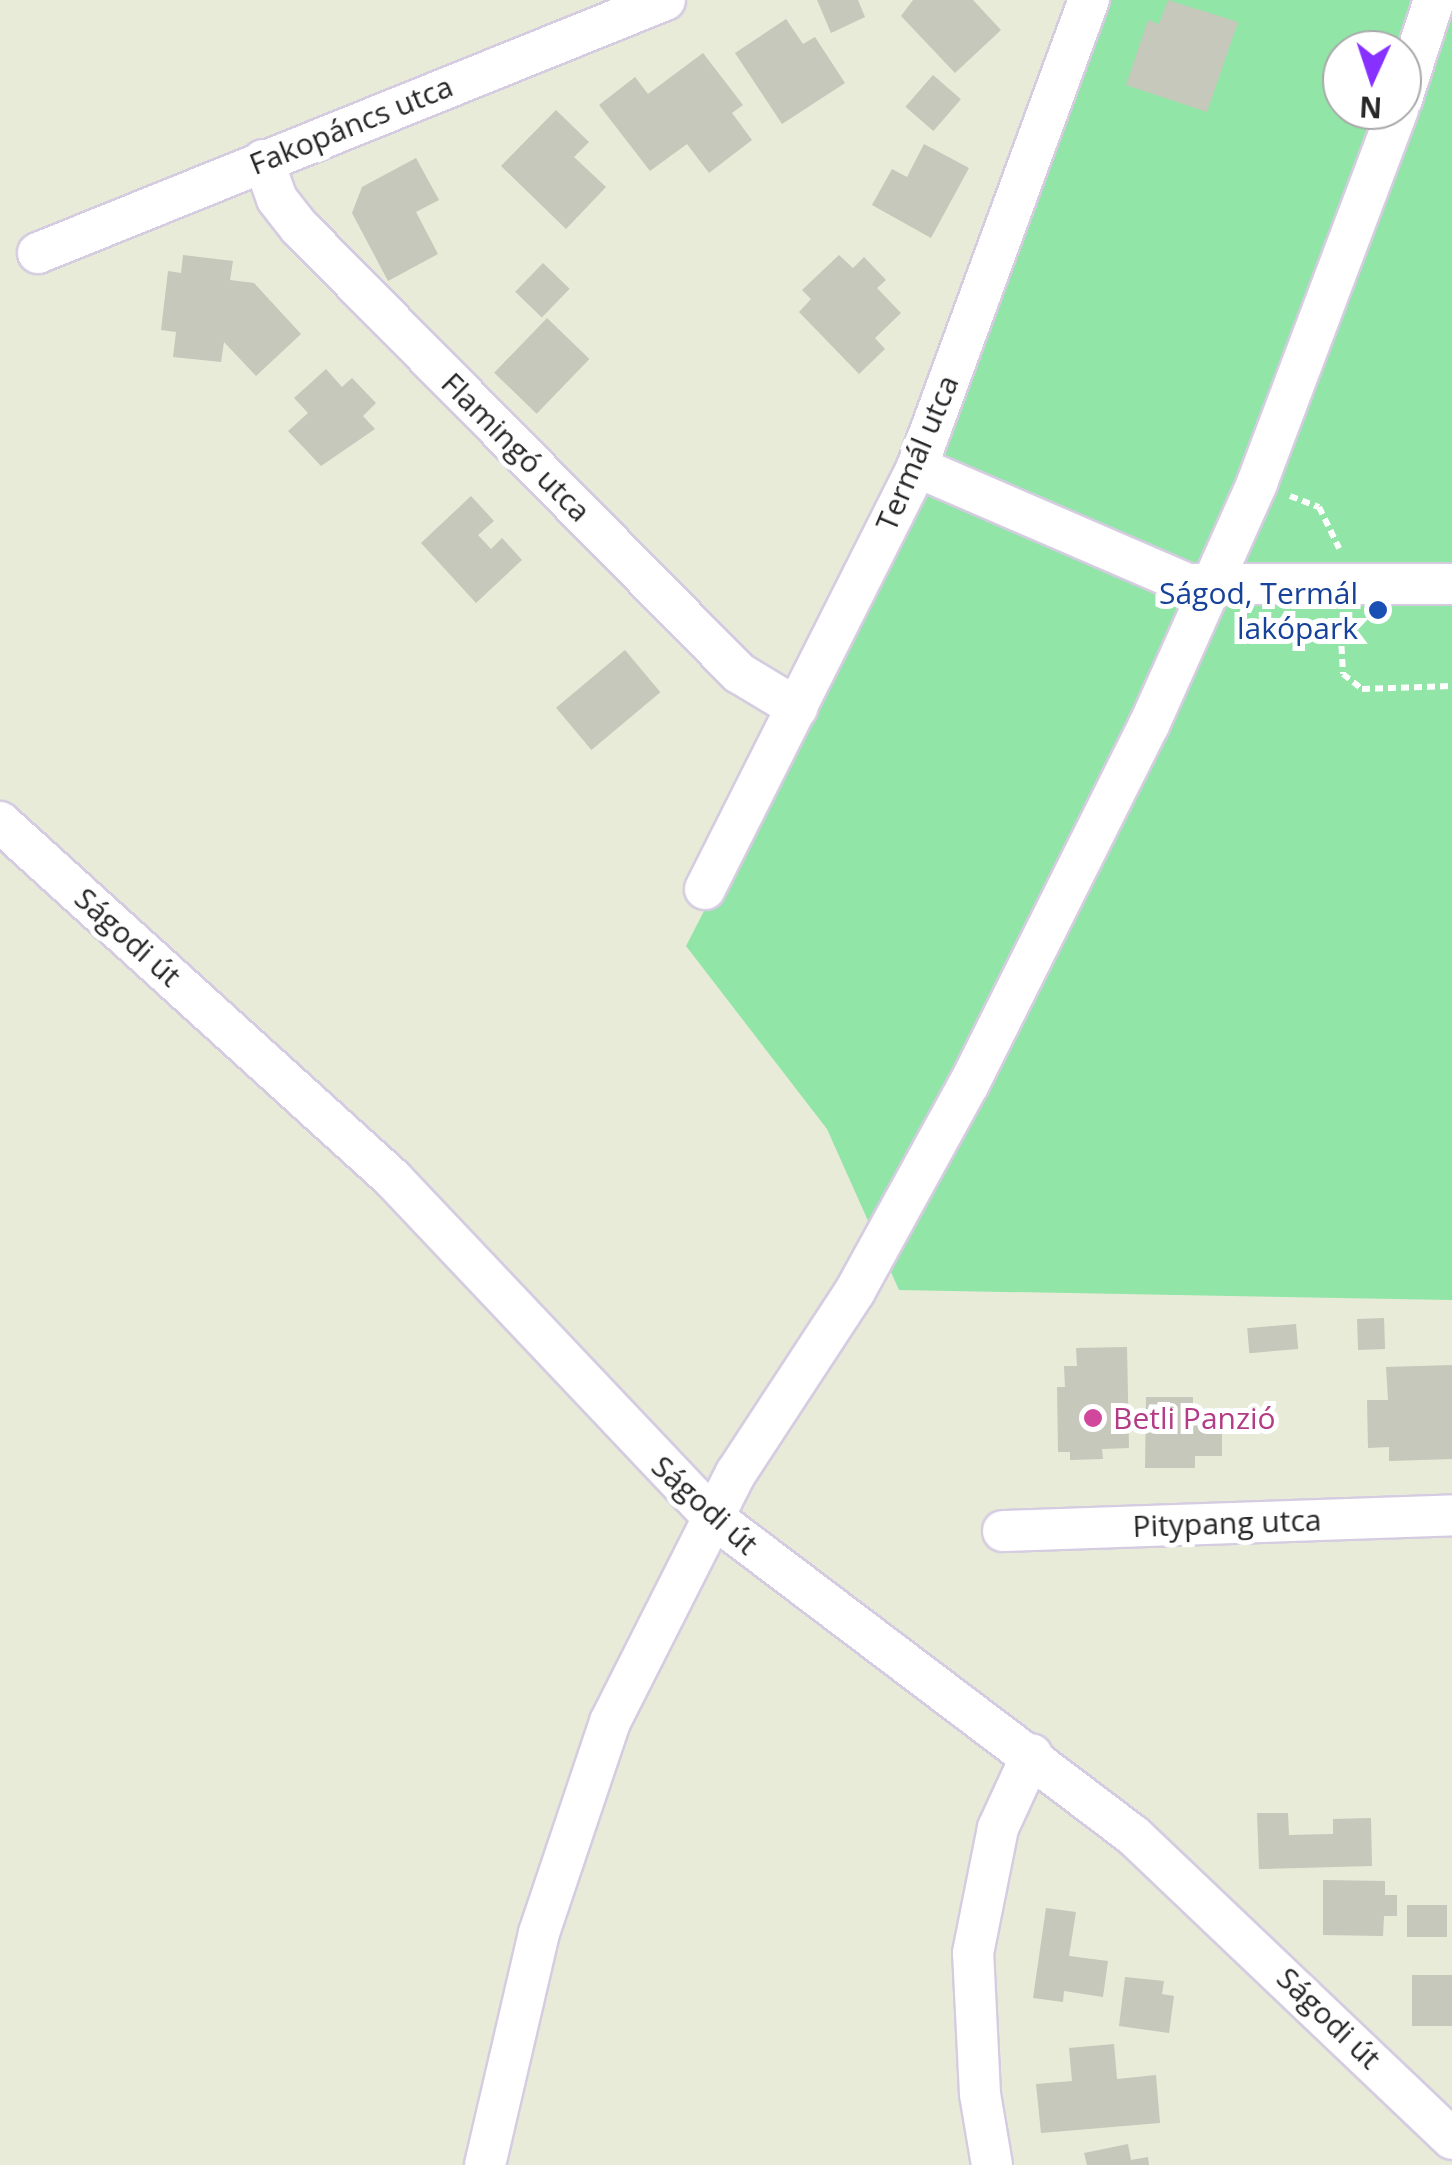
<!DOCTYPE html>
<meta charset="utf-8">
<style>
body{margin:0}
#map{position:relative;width:1452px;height:2165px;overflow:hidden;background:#e7ebd7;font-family:"Open Sans",sans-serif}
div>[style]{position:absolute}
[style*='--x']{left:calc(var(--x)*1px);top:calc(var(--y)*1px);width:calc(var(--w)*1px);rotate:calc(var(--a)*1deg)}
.green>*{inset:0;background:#90e5a7}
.building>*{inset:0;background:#c5c8ba;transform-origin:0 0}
.path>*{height:6px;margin-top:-3px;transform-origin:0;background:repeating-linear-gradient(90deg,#fff 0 8px,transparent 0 13px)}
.roads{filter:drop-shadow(2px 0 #d5cce1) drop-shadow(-2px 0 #d5cce1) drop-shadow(0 2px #d5cce1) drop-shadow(0 -2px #d5cce1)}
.minor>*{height:40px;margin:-20px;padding:0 20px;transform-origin:20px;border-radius:20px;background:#fff}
.dots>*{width:28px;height:28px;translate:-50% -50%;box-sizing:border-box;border:5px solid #fff;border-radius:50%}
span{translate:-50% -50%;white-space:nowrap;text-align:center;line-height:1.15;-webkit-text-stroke:10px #fff;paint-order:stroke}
.street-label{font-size:30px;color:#272727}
.transit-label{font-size:30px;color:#164399}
.right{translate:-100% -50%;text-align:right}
.hotel-label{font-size:30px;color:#b23c85}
.left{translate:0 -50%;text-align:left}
.north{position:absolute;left:1322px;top:30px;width:100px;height:100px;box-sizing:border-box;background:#fff;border:2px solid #a9a9a9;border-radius:50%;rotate:183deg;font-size:28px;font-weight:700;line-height:40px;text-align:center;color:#272727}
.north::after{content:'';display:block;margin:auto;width:35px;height:45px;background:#8730ff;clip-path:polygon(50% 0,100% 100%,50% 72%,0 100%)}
</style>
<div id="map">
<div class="green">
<i style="clip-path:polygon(evenodd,1092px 0,1452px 0,1452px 1300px,899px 1290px,827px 1129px,686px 946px,920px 492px,1092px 0,1342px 50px,1402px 50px,1402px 110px,1342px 110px,1342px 50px)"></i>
</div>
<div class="building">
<i style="clip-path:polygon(817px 0,858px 0,865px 17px,831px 33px)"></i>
<i style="clip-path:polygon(913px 0,973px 0,1001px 30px,955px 73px,901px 16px)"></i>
<i style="clip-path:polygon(1168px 0,1238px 22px,1207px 112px,1126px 85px,1148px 20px,1159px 24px)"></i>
<i style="clip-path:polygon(786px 19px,803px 44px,815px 37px,845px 83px,782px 124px,735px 53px)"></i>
<i style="clip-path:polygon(703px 53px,743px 105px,732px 113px,752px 140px,709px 173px,687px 144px,650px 171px,599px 105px,635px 77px,648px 94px)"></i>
<i style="left:933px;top:75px;width:37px;height:42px;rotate:41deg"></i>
<i style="clip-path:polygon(556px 110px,589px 142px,574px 157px,606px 187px,566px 229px,501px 166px)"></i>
<i style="clip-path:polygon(924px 144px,969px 168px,931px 238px,872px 205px,892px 169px,907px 177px)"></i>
<i style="clip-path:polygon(416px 158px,439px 200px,416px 212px,438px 254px,388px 281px,352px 213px,362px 187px)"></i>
<i style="clip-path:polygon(183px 255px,233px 261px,230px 280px,254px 283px,301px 334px,256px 376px,224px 342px,221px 362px,173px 357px,176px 332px,161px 330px,168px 271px,181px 273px)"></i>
<i style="clip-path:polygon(839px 255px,853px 268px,864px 257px,886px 280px,877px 288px,901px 313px,875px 338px,885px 349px,859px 374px,799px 312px,811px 299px,802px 290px)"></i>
<i style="left:543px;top:263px;width:37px;height:40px;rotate:44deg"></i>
<i style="left:547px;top:318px;width:59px;height:76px;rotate:44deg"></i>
<i style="clip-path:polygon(326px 369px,342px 387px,352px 378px,376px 403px,363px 416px,375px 429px,321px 466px,288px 431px,308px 413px,294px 398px)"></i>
<i style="clip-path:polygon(471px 496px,494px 521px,478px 535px,491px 549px,502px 538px,522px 560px,476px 603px,421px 543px)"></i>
<i style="left:625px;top:650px;width:55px;height:90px;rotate:50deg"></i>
<i style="left:1384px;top:1318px;width:31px;height:27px;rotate:88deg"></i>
<i style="left:1296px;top:1324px;width:25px;height:49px;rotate:85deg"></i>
<i style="clip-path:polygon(1127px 1347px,1129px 1448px,1102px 1449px,1103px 1459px,1070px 1460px,1070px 1452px,1058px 1452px,1057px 1387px,1065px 1387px,1064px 1366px,1077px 1366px,1076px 1348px)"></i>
<i style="clip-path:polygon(1452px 1365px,1452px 1459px,1389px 1461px,1389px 1447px,1368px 1448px,1367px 1400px,1388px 1400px,1386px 1367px)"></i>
<i style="clip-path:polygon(1146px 1397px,1193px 1397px,1193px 1413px,1222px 1413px,1222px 1456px,1195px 1456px,1195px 1468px,1145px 1468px)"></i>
<i style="clip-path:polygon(1257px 1813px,1288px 1813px,1289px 1835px,1333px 1834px,1333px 1819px,1371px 1818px,1372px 1866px,1259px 1869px)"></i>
<i style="clip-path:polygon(1323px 1880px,1385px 1881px,1385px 1895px,1397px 1895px,1397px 1916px,1384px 1916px,1383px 1936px,1323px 1935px)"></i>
<i style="left:1407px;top:1905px;width:40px;height:32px"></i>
<i style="clip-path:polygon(1046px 1908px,1076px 1912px,1069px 1956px,1108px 1961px,1103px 1997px,1064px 1991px,1063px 2002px,1033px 1998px)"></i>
<i style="left:1452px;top:1975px;width:51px;height:40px;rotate:90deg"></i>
<i style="clip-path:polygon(1125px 1977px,1164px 1981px,1162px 1994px,1174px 1996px,1169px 2033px,1119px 2026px)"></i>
<i style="clip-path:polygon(1114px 2044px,1117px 2079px,1156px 2075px,1160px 2123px,1041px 2133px,1036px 2084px,1072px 2081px,1069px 2048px)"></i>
<i style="clip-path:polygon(1128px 2144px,1131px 2160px,1148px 2157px,1149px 2165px,1087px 2165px,1084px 2153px)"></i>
</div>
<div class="path">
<i style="--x:1290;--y:496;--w:31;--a:21"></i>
<i style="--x:1319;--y:507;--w:46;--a:64"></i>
<i style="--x:1340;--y:620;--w:54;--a:86.8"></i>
<i style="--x:1343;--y:674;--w:24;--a:38"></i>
<i style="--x:1362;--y:689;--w:90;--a:-1.9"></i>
</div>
<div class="roads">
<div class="minor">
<i style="--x:1402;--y:99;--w:104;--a:-72.1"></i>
<i style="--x:263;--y:160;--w:41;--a:70.3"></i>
<i style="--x:277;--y:199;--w:37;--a:52"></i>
<i style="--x:300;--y:228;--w:625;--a:45.39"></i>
<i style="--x:739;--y:673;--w:68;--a:31.1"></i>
<i style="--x:38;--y:253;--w:676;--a:-21.97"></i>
<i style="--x:917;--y:467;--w:294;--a:23.4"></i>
<i style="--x:1187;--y:584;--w:265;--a:0"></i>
<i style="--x:0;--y:822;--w:531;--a:42.25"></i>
<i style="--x:393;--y:1179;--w:467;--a:46.6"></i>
<i style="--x:714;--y:1518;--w:527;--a:37.13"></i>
<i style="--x:1134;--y:1836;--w:439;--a:43.6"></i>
<i style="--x:705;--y:889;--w:472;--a:-63.3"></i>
<i style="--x:917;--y:467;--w:498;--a:-69.8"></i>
<i style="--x:1003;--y:1531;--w:449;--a:-2"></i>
<i style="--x:485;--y:2165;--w:238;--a:-76.9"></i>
<i style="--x:539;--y:1933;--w:223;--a:-71.4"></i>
<i style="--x:610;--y:1722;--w:279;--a:-63.2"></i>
<i style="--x:736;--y:1473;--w:217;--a:-56.8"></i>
<i style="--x:855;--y:1291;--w:236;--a:-61.2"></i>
<i style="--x:969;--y:1084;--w:402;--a:-63.4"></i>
<i style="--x:1149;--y:725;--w:265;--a:-65.9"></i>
<i style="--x:1257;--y:483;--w:399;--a:-69.3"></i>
<i style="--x:992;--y:2165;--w:72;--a:-99.6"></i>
<i style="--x:980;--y:2094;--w:141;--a:-92.8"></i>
<i style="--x:973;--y:1953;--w:127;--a:-78.7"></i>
<i style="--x:998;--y:1828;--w:81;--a:-65.3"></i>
</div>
</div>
<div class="dots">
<i style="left:1378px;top:610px;background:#1a4fb4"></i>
<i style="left:1093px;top:1418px;background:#d1479c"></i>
</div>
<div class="street-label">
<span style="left:351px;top:125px;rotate:-22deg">Fakopáncs utca</span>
<span style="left:516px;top:447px;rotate:45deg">Flamingó utca</span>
<span style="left:917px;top:453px;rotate:-67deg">Termál utca</span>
<span style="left:128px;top:937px;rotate:42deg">Ságodi út</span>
<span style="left:705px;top:1505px;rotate:42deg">Ságodi út</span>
<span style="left:1227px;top:1523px;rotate:-2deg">Pitypang utca</span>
<span style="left:1329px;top:2018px;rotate:44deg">Ságodi út</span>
</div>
<div class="transit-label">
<span class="right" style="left:1358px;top:610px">Ságod, Termál<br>lakópark</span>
</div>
<div class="hotel-label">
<span class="left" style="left:1113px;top:1418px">Betli Panzió</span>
</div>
<div class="north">N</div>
</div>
